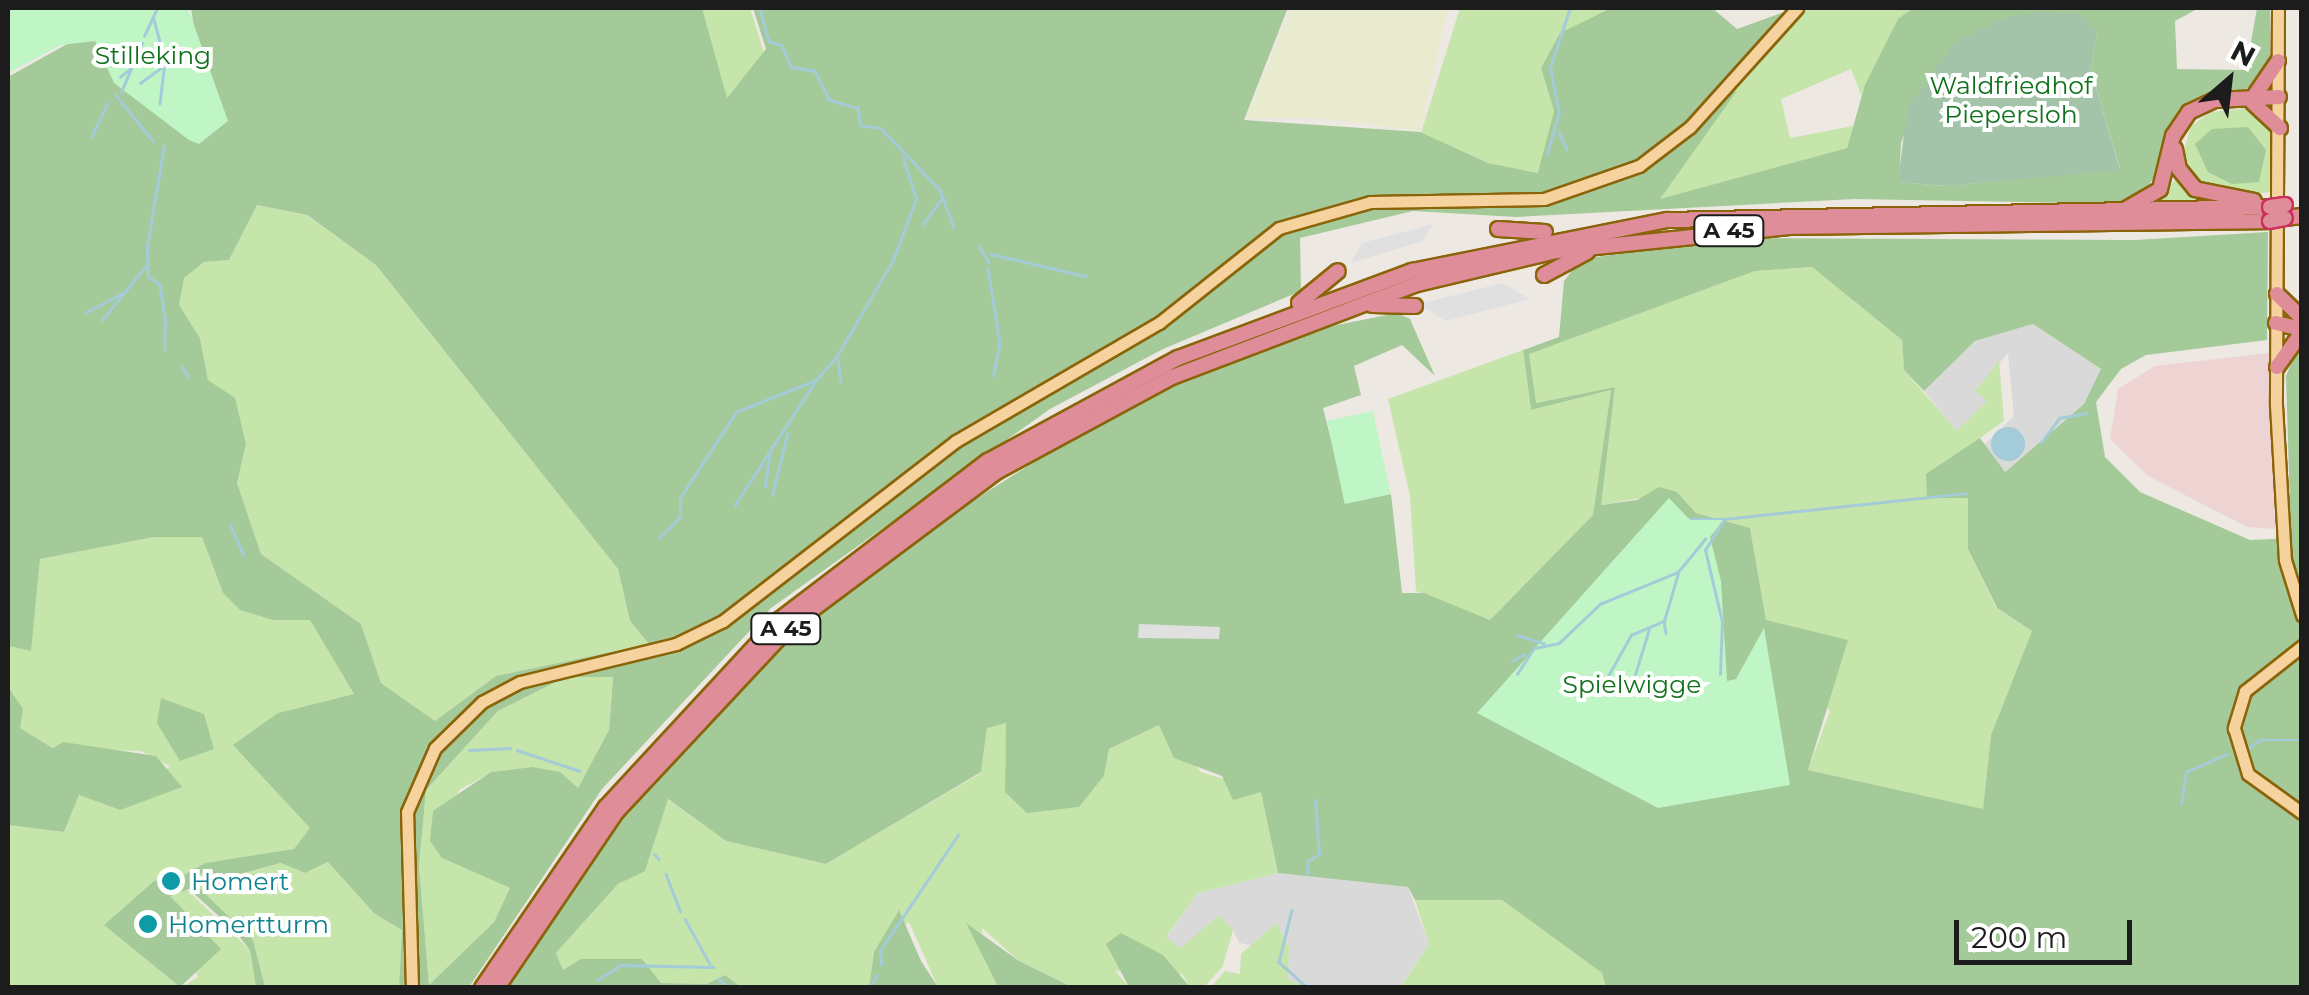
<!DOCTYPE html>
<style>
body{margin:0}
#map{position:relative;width:2309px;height:995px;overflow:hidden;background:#ede9e2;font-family:Montserrat,sans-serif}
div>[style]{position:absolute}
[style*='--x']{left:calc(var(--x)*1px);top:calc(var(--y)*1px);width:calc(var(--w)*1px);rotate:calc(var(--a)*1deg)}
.residential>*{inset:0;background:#dad9d9}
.commercial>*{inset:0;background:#edd3d1}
.farmland>*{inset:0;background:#e8ebce}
.grass>*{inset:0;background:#c5e5aa}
.forest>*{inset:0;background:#a5ca99}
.cemetery>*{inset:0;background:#a4c4aa}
.park>*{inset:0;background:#c0f5c6;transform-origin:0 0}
.parking>*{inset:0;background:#e0e0e0}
.water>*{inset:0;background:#a4cbd8}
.round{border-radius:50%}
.stream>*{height:2.5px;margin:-1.25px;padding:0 1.25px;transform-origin:1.25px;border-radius:1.25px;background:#a4cbd8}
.roads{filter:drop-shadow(2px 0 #8b6409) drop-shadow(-2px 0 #8b6409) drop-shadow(0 2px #8b6409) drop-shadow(0 -2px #8b6409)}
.major>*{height:11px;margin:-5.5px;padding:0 5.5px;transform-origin:5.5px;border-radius:5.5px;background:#f6d39e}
.highway>*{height:14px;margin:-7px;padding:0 7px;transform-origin:7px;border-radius:7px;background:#e08d9a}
.bridges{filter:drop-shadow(2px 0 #cc2e5e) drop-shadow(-2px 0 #cc2e5e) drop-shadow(0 2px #cc2e5e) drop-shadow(0 -2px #cc2e5e)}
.highway-bridge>*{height:14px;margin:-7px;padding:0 7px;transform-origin:7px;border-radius:7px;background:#e08d9a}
.dots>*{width:28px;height:28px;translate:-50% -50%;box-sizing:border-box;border:5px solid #fff;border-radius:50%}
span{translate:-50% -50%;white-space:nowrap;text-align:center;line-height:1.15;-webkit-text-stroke:8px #fff;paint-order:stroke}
.shield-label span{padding:2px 8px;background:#fff;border:2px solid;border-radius:8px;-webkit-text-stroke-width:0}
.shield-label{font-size:22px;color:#1c1c1c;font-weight:700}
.park-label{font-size:25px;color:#11721d}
.culture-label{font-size:25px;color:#0d838f}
.left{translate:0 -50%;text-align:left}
.frame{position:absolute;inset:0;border:10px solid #1c1c1c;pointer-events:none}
.north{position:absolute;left:2179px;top:30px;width:100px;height:100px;-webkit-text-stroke:8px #fff;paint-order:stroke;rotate:28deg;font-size:28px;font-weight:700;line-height:40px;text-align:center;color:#1c1c1c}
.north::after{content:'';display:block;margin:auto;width:35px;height:45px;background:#1c1c1c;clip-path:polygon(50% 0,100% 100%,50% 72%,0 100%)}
.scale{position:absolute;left:1954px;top:920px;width:178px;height:45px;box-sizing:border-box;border:5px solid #1c1c1c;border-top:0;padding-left:12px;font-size:30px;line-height:35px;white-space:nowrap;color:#1c1c1c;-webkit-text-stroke:8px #fff;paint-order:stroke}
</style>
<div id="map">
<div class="residential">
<i style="clip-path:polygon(2033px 324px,2102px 370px,2084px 404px,2004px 472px,1984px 445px,2014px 416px,2008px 353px,1975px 391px,1988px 401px,1957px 432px,1924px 391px,1975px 341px)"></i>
<i style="clip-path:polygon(1278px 873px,1408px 887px,1429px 944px,1400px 987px,1307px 988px,1288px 979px,1289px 946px,1276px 923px,1252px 945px,1239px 943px,1233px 930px,1180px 948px,1166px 938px,1198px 893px)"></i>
</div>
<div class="commercial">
<i style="clip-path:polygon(2269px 353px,2275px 529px,2247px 527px,2148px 476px,2110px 439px,2118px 389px,2155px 366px)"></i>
</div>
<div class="farmland">
<i style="clip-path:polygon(1292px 8px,1448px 8px,1420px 131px,1324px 118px,1246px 118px)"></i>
</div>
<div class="grass">
<i style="clip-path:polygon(702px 8px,750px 8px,764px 53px,726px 99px)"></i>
<i style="clip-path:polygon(1460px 8px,1611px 8px,1560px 33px,1541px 68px,1554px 111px,1539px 173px,1488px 163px,1421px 133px)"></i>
<i style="clip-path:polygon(1809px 8px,1913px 8px,1898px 19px,1862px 97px,1851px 69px,1781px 99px,1790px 138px,1853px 126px,1847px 148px,1658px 200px,1732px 89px)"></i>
<i style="clip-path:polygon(2246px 108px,2273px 129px,2271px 192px,2152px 205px,2175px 180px,2191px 126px,2211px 112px)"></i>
<i style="clip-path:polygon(257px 205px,306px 215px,376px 265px,618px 569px,630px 621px,649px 644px,496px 676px,435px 721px,381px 683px,361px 624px,261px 554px,237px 483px,246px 444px,208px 380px,200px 338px,179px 305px,183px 278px,204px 262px,229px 260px)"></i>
<i style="clip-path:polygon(1812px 267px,1902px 340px,1904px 370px,1957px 431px,1987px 401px,1975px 391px,1999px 361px,2004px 421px,1980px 438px,1968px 549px,1996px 608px,2032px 631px,1991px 735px,1983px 810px,1808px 770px,1830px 711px,1766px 620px,1750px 528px,1696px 513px,1677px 492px,1600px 505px,1615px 387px,1535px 403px,1528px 354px,1755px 271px)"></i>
<i style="clip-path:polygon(1523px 350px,1531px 410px,1611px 390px,1593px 515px,1490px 620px,1416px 591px,1410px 496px,1388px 399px)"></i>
<i style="clip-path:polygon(154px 537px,202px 537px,223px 593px,272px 620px,310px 619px,354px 694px,278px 713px,266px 781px,311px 828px,294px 850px,205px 863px,177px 879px,155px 881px,104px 925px,180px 987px,8px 988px,8px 825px,64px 832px,79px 795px,120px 810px,170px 766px,141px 751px,54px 748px,19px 728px,8px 687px,8px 560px,30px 651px,40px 559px)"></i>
<i style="clip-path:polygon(613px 676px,609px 730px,578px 788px,532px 767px,492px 772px,459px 790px,442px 858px,510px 888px,494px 922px,429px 985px,419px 866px,426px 790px,498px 711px,566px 677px)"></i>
<i style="clip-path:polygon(1007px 723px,1005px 767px,1027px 812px,1079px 807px,1104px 776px,1109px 749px,1159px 725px,1201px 772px,1261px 791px,1278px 873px,1198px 893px,1166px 937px,1181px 948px,1219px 915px,1233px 930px,1223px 966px,1204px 987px,1190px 987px,1182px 974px,1115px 971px,1129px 987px,1072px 987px,1019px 961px,982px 928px,983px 958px,998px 987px,938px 987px,909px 922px,874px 952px,869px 987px,741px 987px,725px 975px,708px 984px,661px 983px,563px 970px,556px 953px,618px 884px,645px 870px,667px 799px,726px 841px,826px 864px,981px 773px,987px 727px)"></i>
<i style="clip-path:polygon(329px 862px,375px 914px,402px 930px,399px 987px,265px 987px,253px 940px,191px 880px,207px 870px,225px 878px,282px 863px,305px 873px)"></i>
<i style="clip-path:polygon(184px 887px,250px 950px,256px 987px,182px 987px,198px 977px,170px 896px)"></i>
<i style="clip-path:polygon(1415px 900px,1502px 900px,1602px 973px,1606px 987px,1400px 988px,1429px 944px)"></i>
<i style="clip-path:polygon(1276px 923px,1289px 946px,1288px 979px,1307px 987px,1211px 987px,1225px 971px,1240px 974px,1241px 954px)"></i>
</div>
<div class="forest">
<i style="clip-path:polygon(evenodd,191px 8px,702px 8px,727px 98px,766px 49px,753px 8px,1287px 10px,1244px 120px,1420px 132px,1488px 163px,1538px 173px,1554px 111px,1541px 68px,1560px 33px,1611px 8px,1712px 8px,1737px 29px,1795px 8px,1728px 87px,1736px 92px,1660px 199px,1847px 148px,1865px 85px,1898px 19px,1913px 8px,2199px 8px,2175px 21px,2177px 69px,2246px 70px,2257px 8px,2270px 8px,2270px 56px,2255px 87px,2208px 96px,2178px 114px,2161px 167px,2142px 195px,2121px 204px,1854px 199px,1516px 217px,1413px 211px,1300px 238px,1301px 291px,1163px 349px,1050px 409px,771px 608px,602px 789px,469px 987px,399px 987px,402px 930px,375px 914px,328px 862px,305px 873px,281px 863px,225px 878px,207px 870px,191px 880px,253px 940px,265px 987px,256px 987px,250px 950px,234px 930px,189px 889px,170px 896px,221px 949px,180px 987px,104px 925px,154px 881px,177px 879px,205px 863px,294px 849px,310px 828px,233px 745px,278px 713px,354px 694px,310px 620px,273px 620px,240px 610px,223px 593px,202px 537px,154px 537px,40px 559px,31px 651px,10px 646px,8px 77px,94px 29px,196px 40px,191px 8px,2097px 32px,2091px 70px,2120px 169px,1945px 186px,1899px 182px,1901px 143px,1919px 95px,2097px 32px,191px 8px,257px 205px,307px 215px,376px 265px,618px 569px,630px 621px,649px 644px,496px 676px,435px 721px,381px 683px,361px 624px,261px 554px,237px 483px,246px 444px,235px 398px,208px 380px,200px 338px,179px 305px,184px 278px,204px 262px,229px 260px,257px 205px,191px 8px,566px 677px,613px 677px,609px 730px,578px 788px,560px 772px,532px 767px,491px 772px,433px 811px,430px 841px,442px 858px,510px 888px,494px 922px,429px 985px,419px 866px,426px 790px,498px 711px,566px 677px)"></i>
<i style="clip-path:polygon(2248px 127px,2266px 150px,2259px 182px,2232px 184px,2208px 172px,2195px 144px,2212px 129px)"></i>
<i style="clip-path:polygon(evenodd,2268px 232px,2267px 340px,2146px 355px,2121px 369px,2096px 402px,2105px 457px,2140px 492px,2250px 540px,2291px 538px,2286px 376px,2301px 339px,2301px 987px,1606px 987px,1602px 973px,1502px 900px,1415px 900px,1408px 887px,1278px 873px,1261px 792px,1233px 800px,1222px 776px,1174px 758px,1159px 725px,1109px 749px,1104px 776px,1079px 807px,1027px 813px,1005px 792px,1006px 723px,987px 728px,981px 772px,826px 864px,726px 841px,668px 799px,645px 871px,618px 884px,556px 953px,563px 970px,581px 959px,642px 959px,661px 983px,707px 984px,725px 975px,741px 987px,502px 988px,628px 810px,797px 631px,944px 519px,1072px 438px,1194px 376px,1327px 327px,1397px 313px,1410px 319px,1435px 376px,1402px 345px,1354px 366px,1361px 395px,1323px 408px,1346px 499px,1391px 494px,1402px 593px,1424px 593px,1490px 620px,1593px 515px,1611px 390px,1531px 410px,1523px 350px,1559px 337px,1564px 281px,1581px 259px,1739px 238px,2135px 240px,2268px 232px,1812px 267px,1902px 340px,1904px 370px,1924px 391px,1975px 341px,2033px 324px,2101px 369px,2084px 404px,2005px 472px,1980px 438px,1926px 474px,1927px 498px,1968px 498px,1968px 549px,1997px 608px,2032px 631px,1991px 735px,1983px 809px,1808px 770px,1848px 640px,1766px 620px,1750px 528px,1696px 513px,1677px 492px,1659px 487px,1637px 500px,1601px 505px,1615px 387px,1536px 403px,1529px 354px,1755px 271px,1812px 267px)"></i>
<i style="clip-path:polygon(8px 687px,23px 709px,20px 728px,53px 748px,63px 742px,156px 756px,182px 787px,120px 810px,79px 795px,64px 832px,8px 825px)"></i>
<i style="clip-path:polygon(161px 698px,204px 714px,214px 749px,180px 761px,157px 723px)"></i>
<i style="clip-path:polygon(899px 910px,921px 961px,938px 987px,869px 987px,874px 952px)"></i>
<i style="clip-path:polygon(966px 923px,1019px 961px,1072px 987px,998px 987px)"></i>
<i style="clip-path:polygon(1121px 933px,1163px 955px,1190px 987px,1129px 987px,1106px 944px)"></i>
</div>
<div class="cemetery">
<i style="clip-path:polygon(2039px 12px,2080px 14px,2097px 32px,2091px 70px,2120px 170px,1945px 186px,1898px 182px,1907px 109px,1955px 42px,2004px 18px)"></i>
</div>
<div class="park">
<i style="clip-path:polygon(8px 8px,188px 8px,228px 121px,199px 144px,189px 140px,114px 83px,95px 41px,61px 45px,8px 73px)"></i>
<i style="left:1373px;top:411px;width:85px;height:47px;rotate:78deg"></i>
<i style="clip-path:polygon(1669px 498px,1688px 518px,1725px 518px,1710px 537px,1721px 581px,1727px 681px,1736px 679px,1764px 628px,1790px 785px,1658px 808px,1477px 713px)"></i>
</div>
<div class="parking">
<i style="clip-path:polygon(1433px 224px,1423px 241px,1351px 263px,1362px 243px)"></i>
<i style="clip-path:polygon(1502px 283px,1530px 299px,1446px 321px,1419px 304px)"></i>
<i style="clip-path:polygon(1139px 624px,1220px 627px,1219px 639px,1138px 638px)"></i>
</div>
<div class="water">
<i class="round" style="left:1991px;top:427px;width:34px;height:34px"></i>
</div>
<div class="stream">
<i style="--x:760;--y:8;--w:34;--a:75"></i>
<i style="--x:769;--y:41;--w:14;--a:17"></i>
<i style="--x:782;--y:45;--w:24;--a:68"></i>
<i style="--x:791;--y:67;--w:24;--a:9"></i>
<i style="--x:815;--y:71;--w:33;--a:63"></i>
<i style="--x:830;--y:100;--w:29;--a:16"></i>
<i style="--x:858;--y:108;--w:17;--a:80"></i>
<i style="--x:861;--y:125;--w:20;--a:9"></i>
<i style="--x:881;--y:128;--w:86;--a:46.4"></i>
<i style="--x:940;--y:190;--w:40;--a:69.8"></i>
<i style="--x:154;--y:19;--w:43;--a:75.3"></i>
<i style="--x:165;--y:61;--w:43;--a:96.6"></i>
<i style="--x:144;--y:36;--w:31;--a:-65"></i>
<i style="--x:120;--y:77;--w:13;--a:-39"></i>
<i style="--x:140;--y:83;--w:29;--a:-36"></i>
<i style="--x:121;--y:92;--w:53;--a:-66.8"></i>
<i style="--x:116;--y:95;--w:59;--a:51.2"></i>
<i style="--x:1559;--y:132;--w:19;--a:65"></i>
<i style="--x:91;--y:137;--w:37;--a:-64"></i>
<i style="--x:1547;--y:154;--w:43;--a:-73.7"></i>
<i style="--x:1559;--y:113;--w:46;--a:-101.3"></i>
<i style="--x:1550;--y:68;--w:63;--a:-71.6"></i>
<i style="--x:922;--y:225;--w:34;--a:-53"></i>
<i style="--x:979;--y:245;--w:20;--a:60"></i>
<i style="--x:991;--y:254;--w:97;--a:13.2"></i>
<i style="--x:988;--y:268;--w:76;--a:80.9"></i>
<i style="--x:1000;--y:343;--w:33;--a:101"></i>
<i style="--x:85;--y:313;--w:43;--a:-27.8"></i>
<i style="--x:102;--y:320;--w:73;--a:-51.1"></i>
<i style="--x:164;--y:350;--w:30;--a:-88"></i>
<i style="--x:165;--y:320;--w:36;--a:-99"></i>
<i style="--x:159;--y:284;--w:13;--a:-148"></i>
<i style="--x:148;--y:277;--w:30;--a:-92"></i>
<i style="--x:147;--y:247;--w:103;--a:-80.5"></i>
<i style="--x:838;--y:359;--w:23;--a:83"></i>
<i style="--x:182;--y:367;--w:11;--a:56"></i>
<i style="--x:2041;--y:443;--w:31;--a:-54"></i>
<i style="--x:2059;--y:418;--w:28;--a:-10"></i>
<i style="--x:765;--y:487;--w:33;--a:-83"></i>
<i style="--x:772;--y:496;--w:64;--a:-76.4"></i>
<i style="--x:735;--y:505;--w:145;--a:-57.1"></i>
<i style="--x:1690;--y:519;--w:34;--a:0"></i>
<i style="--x:230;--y:524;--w:34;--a:66"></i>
<i style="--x:659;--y:538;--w:30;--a:-45"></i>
<i style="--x:680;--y:517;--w:19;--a:-90"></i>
<i style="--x:680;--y:498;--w:103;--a:-56.9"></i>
<i style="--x:736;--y:412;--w:86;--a:-21.8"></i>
<i style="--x:816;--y:380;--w:32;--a:-49"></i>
<i style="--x:837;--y:356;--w:111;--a:-59.7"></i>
<i style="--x:893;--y:260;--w:65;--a:-69.3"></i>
<i style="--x:916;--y:199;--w:43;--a:-107.6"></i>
<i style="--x:1664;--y:621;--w:12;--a:81"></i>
<i style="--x:1517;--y:635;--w:28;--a:17"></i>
<i style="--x:1512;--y:661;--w:13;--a:-29"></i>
<i style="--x:1517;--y:674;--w:31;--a:-57"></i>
<i style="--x:1534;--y:648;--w:25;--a:-11"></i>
<i style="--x:1559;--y:643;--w:57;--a:-43.6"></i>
<i style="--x:1600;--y:604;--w:84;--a:-22.3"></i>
<i style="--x:1678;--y:572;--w:43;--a:-50.7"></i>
<i style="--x:1720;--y:674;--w:52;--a:-87.8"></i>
<i style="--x:1722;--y:622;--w:74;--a:-103.3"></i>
<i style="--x:1705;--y:550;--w:36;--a:-58"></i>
<i style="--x:1724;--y:519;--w:243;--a:-6.1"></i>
<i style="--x:1608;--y:676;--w:47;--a:-60.7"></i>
<i style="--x:1631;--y:635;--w:36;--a:-23"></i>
<i style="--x:1664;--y:621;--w:50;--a:-73.7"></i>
<i style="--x:1634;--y:678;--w:51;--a:-73"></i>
<i style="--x:469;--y:750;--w:41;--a:-2.8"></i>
<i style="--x:517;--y:750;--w:66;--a:18.4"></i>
<i style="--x:2246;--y:750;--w:17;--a:-36"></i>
<i style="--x:2260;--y:740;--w:42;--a:0"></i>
<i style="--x:2181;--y:804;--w:32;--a:-81"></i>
<i style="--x:2186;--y:772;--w:45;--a:-23.7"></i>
<i style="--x:654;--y:854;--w:7;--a:45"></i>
<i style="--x:666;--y:874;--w:40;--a:69"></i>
<i style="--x:1307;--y:874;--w:13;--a:-86"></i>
<i style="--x:1308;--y:861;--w:13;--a:-32"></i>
<i style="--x:1319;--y:854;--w:54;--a:-94.2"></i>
<i style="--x:1292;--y:910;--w:54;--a:104"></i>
<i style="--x:1279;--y:962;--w:39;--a:42"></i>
<i style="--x:685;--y:919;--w:51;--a:60.9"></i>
<i style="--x:881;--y:965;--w:14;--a:-94"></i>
<i style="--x:880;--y:951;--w:140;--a:-56.1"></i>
<i style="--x:719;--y:979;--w:15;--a:37"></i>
<i style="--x:597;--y:980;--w:28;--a:-32"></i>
<i style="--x:621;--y:965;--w:92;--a:1.2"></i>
<i style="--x:869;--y:988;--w:15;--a:-58"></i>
</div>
<div class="roads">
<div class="major">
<i style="--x:2278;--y:8;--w:397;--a:90.3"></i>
<i style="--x:2276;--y:405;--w:155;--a:86.7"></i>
<i style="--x:2285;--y:560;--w:58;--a:72.8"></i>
<i style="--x:2302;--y:646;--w:73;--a:141.7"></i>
<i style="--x:2245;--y:691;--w:39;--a:107"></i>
<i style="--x:2234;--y:728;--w:48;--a:73.1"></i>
<i style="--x:2248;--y:774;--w:67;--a:35.8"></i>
<i style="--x:412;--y:988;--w:176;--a:-91.6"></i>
<i style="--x:407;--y:812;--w:70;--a:-66.4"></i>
<i style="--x:435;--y:748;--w:66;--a:-44.4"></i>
<i style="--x:482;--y:702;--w:43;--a:-27.8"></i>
<i style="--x:520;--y:682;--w:161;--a:-13.7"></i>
<i style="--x:676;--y:644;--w:52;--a:-26.1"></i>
<i style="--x:723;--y:621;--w:294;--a:-37.7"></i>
<i style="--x:956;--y:441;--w:235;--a:-30.2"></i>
<i style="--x:1159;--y:323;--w:153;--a:-38.4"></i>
<i style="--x:1279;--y:228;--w:95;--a:-15.9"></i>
<i style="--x:1370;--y:202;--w:174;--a:-1"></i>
<i style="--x:1544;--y:199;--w:101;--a:-19.2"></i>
<i style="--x:1639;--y:166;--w:64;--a:-37.4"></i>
<i style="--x:1690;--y:127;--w:160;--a:-48"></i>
</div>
<div class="highway">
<i style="--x:2255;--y:95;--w:41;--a:-55.9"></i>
<i style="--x:2253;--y:103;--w:37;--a:43"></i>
<i style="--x:2175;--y:149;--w:20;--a:79"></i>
<i style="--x:2179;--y:169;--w:26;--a:51"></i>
<i style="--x:2195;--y:189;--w:60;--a:11.5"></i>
<i style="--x:2126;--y:209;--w:39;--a:-30"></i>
<i style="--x:2160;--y:189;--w:55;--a:-76.2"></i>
<i style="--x:2173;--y:136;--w:29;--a:-56"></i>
<i style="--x:2189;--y:112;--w:29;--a:-25"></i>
<i style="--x:2215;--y:100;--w:64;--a:-2.7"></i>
<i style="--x:2285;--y:218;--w:17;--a:-7"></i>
<i style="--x:1498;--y:229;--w:47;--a:3.7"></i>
<i style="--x:1544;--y:275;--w:49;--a:-28.1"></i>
<i style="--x:2277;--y:294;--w:35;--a:44"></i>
<i style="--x:1299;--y:303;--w:50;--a:-39.4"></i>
<i style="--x:1372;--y:305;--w:43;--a:1.3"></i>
<i style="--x:2276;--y:323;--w:27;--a:13"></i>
<i style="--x:2277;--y:367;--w:43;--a:-54.5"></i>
<i style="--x:482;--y:988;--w:219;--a:-55.6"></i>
<i style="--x:606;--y:807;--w:255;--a:-47.2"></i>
<i style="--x:779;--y:620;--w:263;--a:-37.3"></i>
<i style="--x:988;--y:461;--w:216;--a:-28.5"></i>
<i style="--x:1178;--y:358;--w:250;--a:-20.4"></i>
<i style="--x:1412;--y:271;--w:260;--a:-11.3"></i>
<i style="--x:1667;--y:220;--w:603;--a:-1.24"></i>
<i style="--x:497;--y:988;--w:214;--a:-55.9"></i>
<i style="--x:617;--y:811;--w:252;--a:-46.9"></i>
<i style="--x:789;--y:627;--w:259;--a:-36.8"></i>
<i style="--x:996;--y:472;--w:200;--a:-28.4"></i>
<i style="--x:1172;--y:377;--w:262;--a:-20.8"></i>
<i style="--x:1417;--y:284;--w:144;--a:-13.3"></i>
<i style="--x:1557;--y:251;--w:234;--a:-5.9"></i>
<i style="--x:1790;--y:227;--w:480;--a:-0.7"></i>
</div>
</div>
<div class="bridges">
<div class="highway-bridge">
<i style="--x:2270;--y:207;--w:15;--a:-8"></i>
<i style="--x:2270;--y:221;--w:15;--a:-11"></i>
</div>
</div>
<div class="dots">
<i style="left:171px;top:881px;background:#0f9aa8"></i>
<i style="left:148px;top:924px;background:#0f9aa8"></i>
</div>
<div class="shield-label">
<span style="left:1729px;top:231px">A 45</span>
<span style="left:786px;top:629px">A 45</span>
</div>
<div class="park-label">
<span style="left:153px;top:55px">Stilleking</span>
<span style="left:2011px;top:100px">Waldfriedhof<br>Piepersloh</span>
<span style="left:1632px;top:684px">Spielwigge</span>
</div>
<div class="culture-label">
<span class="left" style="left:191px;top:881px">Homert</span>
<span class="left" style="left:168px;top:924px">Homertturm</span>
</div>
<div class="frame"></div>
<div class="north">N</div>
<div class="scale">200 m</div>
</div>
